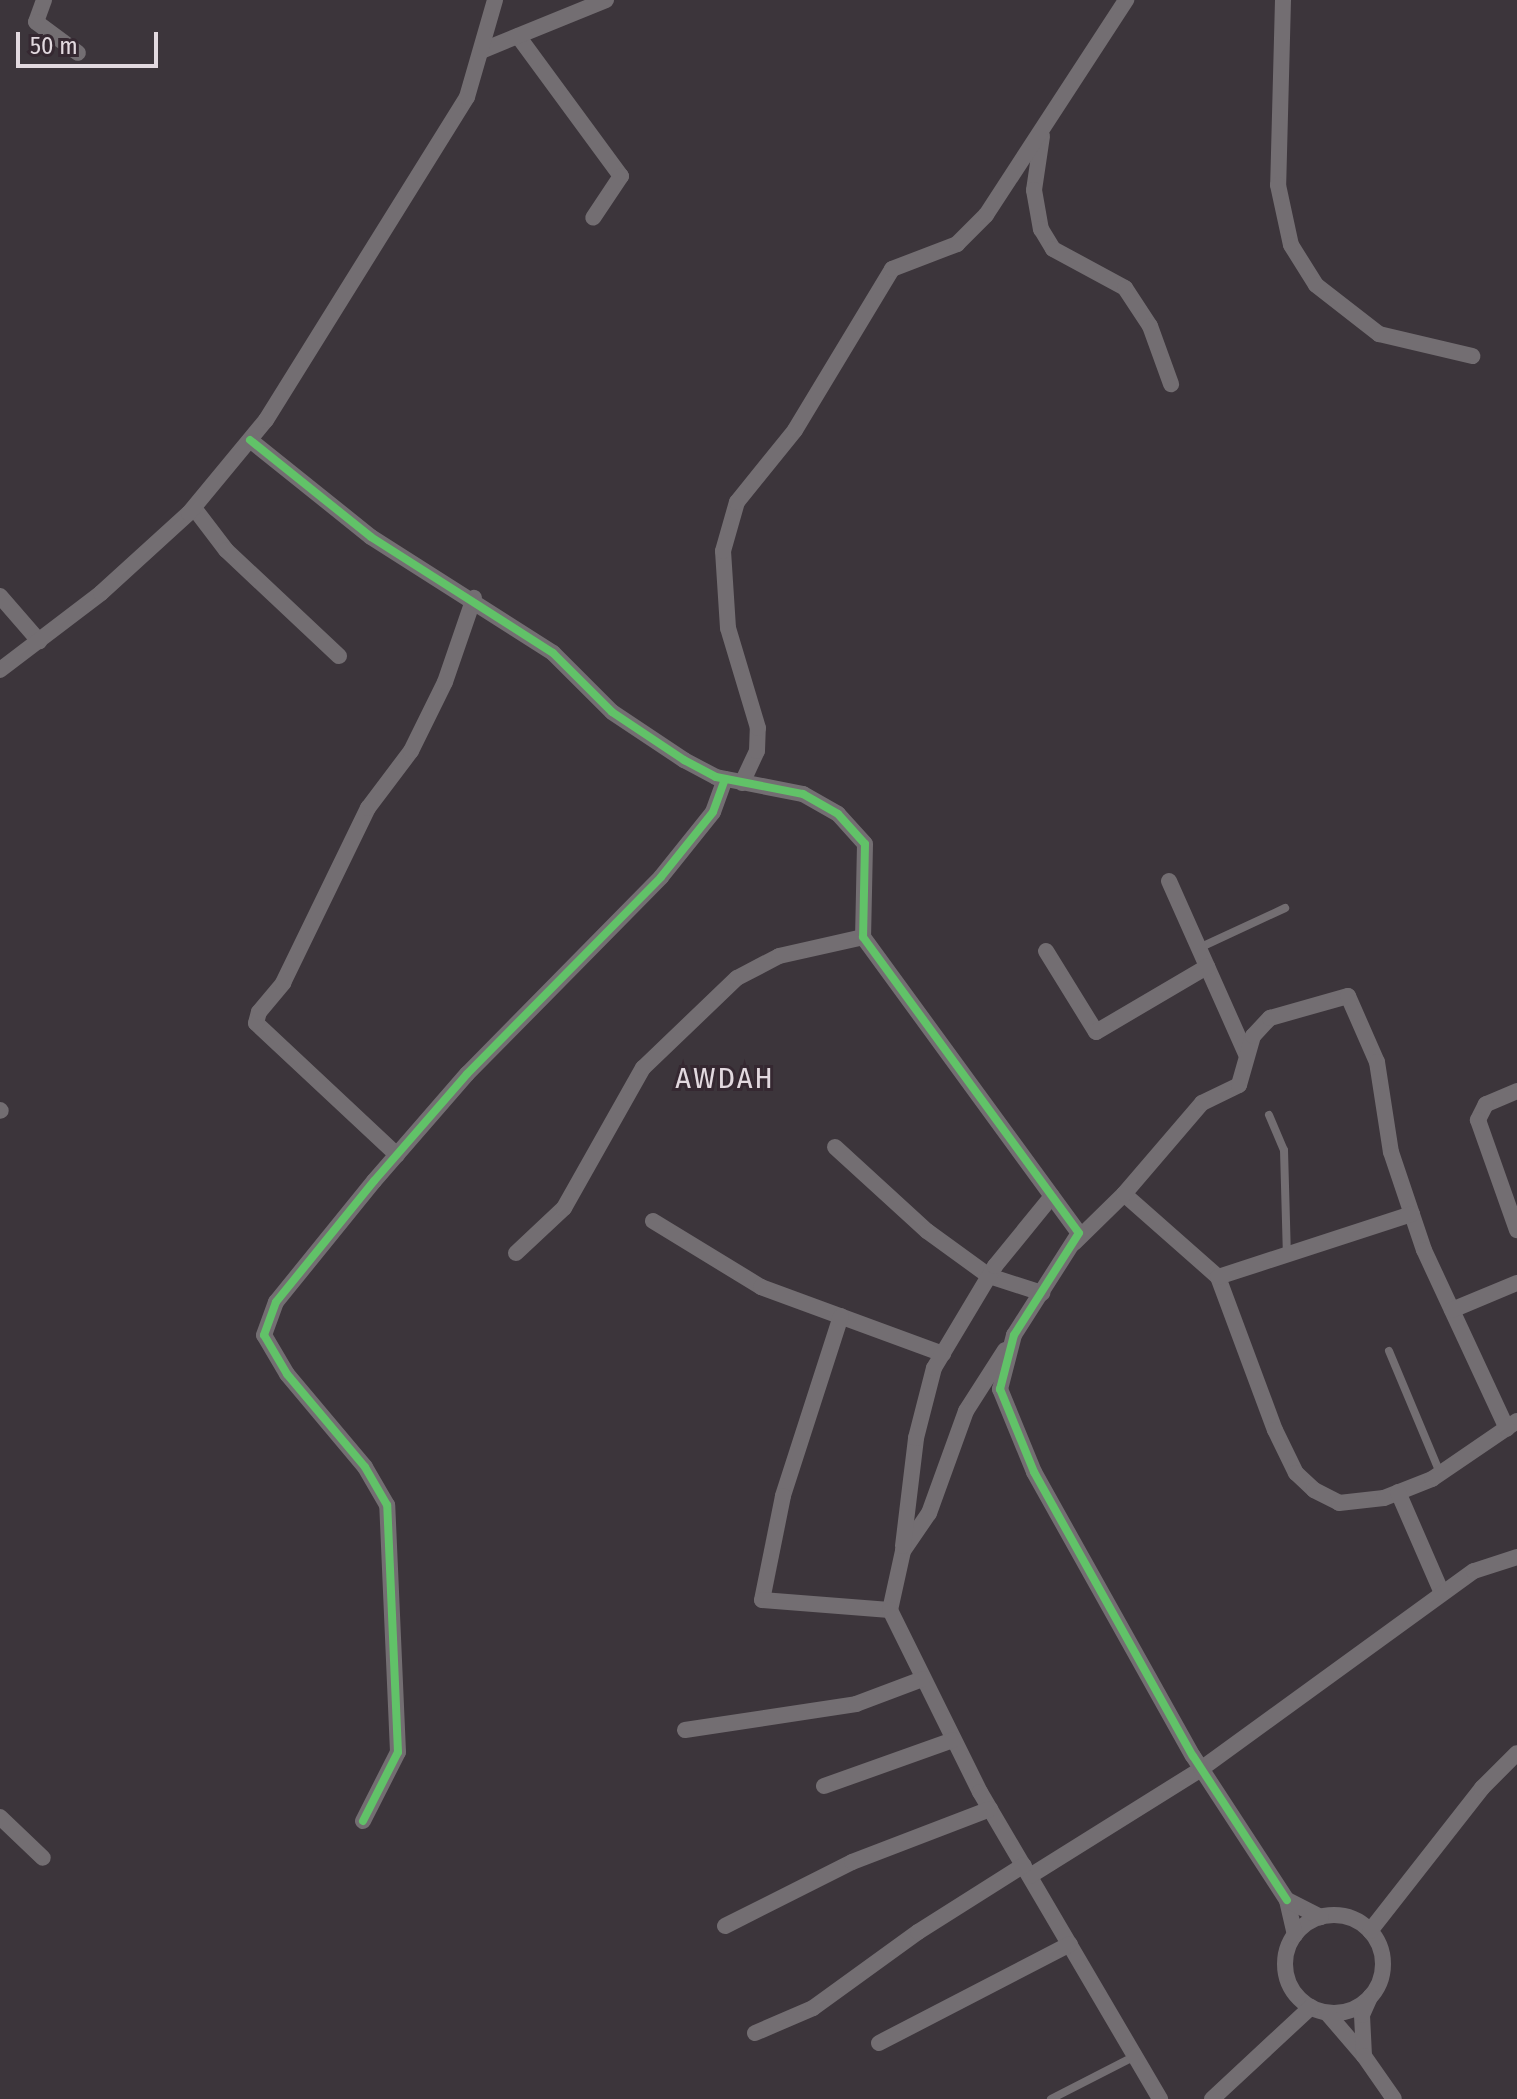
<!DOCTYPE html>
<style>
body{margin:0}
#map{position:relative;width:1517px;height:2099px;overflow:hidden;background:#3c353b;font-family:"Fira Sans Condensed",sans-serif}
div>[style]{position:absolute}
[style*='--x']{left:calc(var(--x)*1px);top:calc(var(--y)*1px);width:calc(var(--w)*1px);rotate:calc(var(--a)*1deg)}
.service>*{height:8px;margin:-4px;padding:0 4px;transform-origin:4px;border-radius:4px;background:#736e72}
.minor>*{height:16px;margin:-8px;padding:0 8px;transform-origin:8px;border-radius:8px;background:#736e72}
.minor>.ring{margin:-8px;padding:0;box-sizing:content-box;background:none;border:16px solid #736e72;border-radius:50%}
.cycleway>*{height:8px;margin:-4px;padding:0 4px;transform-origin:4px;border-radius:4px;background:#61c268}
span{translate:-50% -50%;white-space:nowrap;text-align:center;line-height:1.15;-webkit-text-stroke:6px #352831;paint-order:stroke}
.neighbourhood-label{font-size:30px;color:#e2d9df;letter-spacing:2px}
.scale{position:absolute;left:16px;top:32px;width:142px;height:36px;box-sizing:border-box;border:4px solid #e2d9df;border-top:0;padding-left:10px;font-size:24px;line-height:28px;white-space:nowrap;color:#e2d9df;-webkit-text-stroke:6px #352831;paint-order:stroke}
</style>
<div id="map">
<div class="service">
<i style="--x:1199;--y:948;--w:95;--a:-24.9"></i>
<i style="--x:1269;--y:1115;--w:38;--a:67"></i>
<i style="--x:1284;--y:1150;--w:105;--a:88.4"></i>
<i style="--x:1389;--y:1351;--w:132;--a:67.3"></i>
<i style="--x:1051;--y:2099;--w:92;--a:-27.1"></i>
</div>
<div class="minor">
<i style="--x:44;--y:0;--w:23;--a:110"></i>
<i style="--x:36;--y:22;--w:52;--a:36.4"></i>
<i style="--x:1283;--y:0;--w:185;--a:91.5"></i>
<i style="--x:1278;--y:185;--w:61;--a:77.8"></i>
<i style="--x:1291;--y:245;--w:47;--a:58"></i>
<i style="--x:1316;--y:285;--w:80;--a:37.9"></i>
<i style="--x:1379;--y:334;--w:96;--a:13.3"></i>
<i style="--x:518;--y:36;--w:174;--a:53.7"></i>
<i style="--x:621;--y:176;--w:50;--a:123.7"></i>
<i style="--x:481;--y:51;--w:135;--a:-22.2"></i>
<i style="--x:1042;--y:136;--w:55;--a:98.4"></i>
<i style="--x:1034;--y:190;--w:40;--a:80"></i>
<i style="--x:1041;--y:229;--w:23;--a:59"></i>
<i style="--x:1053;--y:249;--w:82;--a:28.4"></i>
<i style="--x:1125;--y:288;--w:45;--a:56.7"></i>
<i style="--x:1150;--y:326;--w:62;--a:70.1"></i>
<i style="--x:250;--y:440;--w:155;--a:38.7"></i>
<i style="--x:371;--y:537;--w:216;--a:32.5"></i>
<i style="--x:553;--y:653;--w:83;--a:45"></i>
<i style="--x:612;--y:712;--w:87;--a:33.7"></i>
<i style="--x:684;--y:760;--w:36;--a:28"></i>
<i style="--x:716;--y:777;--w:89;--a:11.1"></i>
<i style="--x:803;--y:794;--w:40;--a:29.7"></i>
<i style="--x:838;--y:814;--w:40;--a:48"></i>
<i style="--x:865;--y:844;--w:93;--a:91.2"></i>
<i style="--x:863;--y:937;--w:366;--a:53.9"></i>
<i style="--x:1079;--y:1233;--w:121;--a:122.5"></i>
<i style="--x:1014;--y:1335;--w:56;--a:104.5"></i>
<i style="--x:1000;--y:1389;--w:90;--a:67.7"></i>
<i style="--x:1034;--y:1472;--w:325;--a:60.8"></i>
<i style="--x:1193;--y:1756;--w:172;--a:56.9"></i>
<i style="--x:194;--y:508;--w:53;--a:52.7"></i>
<i style="--x:226;--y:550;--w:155;--a:43.2"></i>
<i style="--x:0;--y:596;--w:60;--a:49.1"></i>
<i style="--x:0;--y:670;--w:127;--a:-37.3"></i>
<i style="--x:101;--y:593;--w:119;--a:-42.3"></i>
<i style="--x:189;--y:513;--w:121;--a:-50.4"></i>
<i style="--x:266;--y:420;--w:380;--a:-58.1"></i>
<i style="--x:467;--y:97;--w:101;--a:-73.9"></i>
<i style="--x:742;--y:783;--w:35;--a:-65"></i>
<i style="--x:757;--y:751;--w:23;--a:-88"></i>
<i style="--x:758;--y:728;--w:104;--a:-106.7"></i>
<i style="--x:728;--y:628;--w:77;--a:-93.7"></i>
<i style="--x:723;--y:551;--w:51;--a:-74.1"></i>
<i style="--x:737;--y:502;--w:92;--a:-51.1"></i>
<i style="--x:795;--y:430;--w:188;--a:-58.9"></i>
<i style="--x:892;--y:269;--w:70;--a:-21"></i>
<i style="--x:957;--y:244;--w:41;--a:-45"></i>
<i style="--x:986;--y:215;--w:257;--a:-56.9"></i>
<i style="--x:1169;--y:881;--w:189;--a:66"></i>
<i style="--x:1046;--y:951;--w:95;--a:58.3"></i>
<i style="--x:1096;--y:1032;--w:129;--a:-30.4"></i>
<i style="--x:1517;--y:1091;--w:34;--a:157"></i>
<i style="--x:1486;--y:1104;--w:18;--a:117"></i>
<i style="--x:1478;--y:1120;--w:117;--a:70.5"></i>
<i style="--x:0;--y:1110;--w:1;--a:45"></i>
<i style="--x:835;--y:1147;--w:125;--a:42.4"></i>
<i style="--x:927;--y:1231;--w:77;--a:36"></i>
<i style="--x:989;--y:1276;--w:56;--a:17.8"></i>
<i style="--x:397;--y:1155;--w:193;--a:-136.9"></i>
<i style="--x:256;--y:1023;--w:11;--a:-75"></i>
<i style="--x:259;--y:1012;--w:38;--a:-50"></i>
<i style="--x:283;--y:983;--w:195;--a:-64.1"></i>
<i style="--x:368;--y:808;--w:71;--a:-53"></i>
<i style="--x:411;--y:751;--w:77;--a:-63.8"></i>
<i style="--x:445;--y:682;--w:89;--a:-71"></i>
<i style="--x:1124;--y:1194;--w:125;--a:41.4"></i>
<i style="--x:1218;--y:1277;--w:163;--a:69.6"></i>
<i style="--x:1275;--y:1430;--w:48;--a:64"></i>
<i style="--x:1296;--y:1473;--w:25;--a:43"></i>
<i style="--x:1314;--y:1490;--w:28;--a:27"></i>
<i style="--x:1339;--y:1503;--w:45;--a:-6.3"></i>
<i style="--x:1384;--y:1498;--w:52;--a:-21.6"></i>
<i style="--x:1432;--y:1479;--w:103;--a:-34.3"></i>
<i style="--x:653;--y:1221;--w:127;--a:31.4"></i>
<i style="--x:761;--y:1287;--w:194;--a:20.2"></i>
<i style="--x:1074;--y:1243;--w:70;--a:-44.4"></i>
<i style="--x:1124;--y:1194;--w:120;--a:-49.4"></i>
<i style="--x:1202;--y:1103;--w:41;--a:-25.9"></i>
<i style="--x:1239;--y:1085;--w:51;--a:-74.1"></i>
<i style="--x:1253;--y:1036;--w:25;--a:-47"></i>
<i style="--x:1270;--y:1018;--w:81;--a:-15.8"></i>
<i style="--x:1348;--y:996;--w:72;--a:66.3"></i>
<i style="--x:1377;--y:1062;--w:91;--a:81.2"></i>
<i style="--x:1391;--y:1152;--w:103;--a:71.4"></i>
<i style="--x:1424;--y:1250;--w:197;--a:65.1"></i>
<i style="--x:516;--y:1253;--w:66;--a:-43.2"></i>
<i style="--x:564;--y:1208;--w:161;--a:-60.6"></i>
<i style="--x:643;--y:1068;--w:130;--a:-43.8"></i>
<i style="--x:737;--y:978;--w:47;--a:-27.6"></i>
<i style="--x:779;--y:956;--w:86;--a:-12.7"></i>
<i style="--x:1218;--y:1277;--w:204;--a:-18"></i>
<i style="--x:1452;--y:1310;--w:70;--a:-22.6"></i>
<i style="--x:841;--y:1316;--w:189;--a:107.9"></i>
<i style="--x:783;--y:1496;--w:106;--a:101.4"></i>
<i style="--x:762;--y:1600;--w:128;--a:4.5"></i>
<i style="--x:1005;--y:1350;--w:72;--a:122.6"></i>
<i style="--x:966;--y:1411;--w:109;--a:109.9"></i>
<i style="--x:929;--y:1513;--w:46;--a:124.4"></i>
<i style="--x:903;--y:1551;--w:60;--a:102.4"></i>
<i style="--x:890;--y:1610;--w:203;--a:63.7"></i>
<i style="--x:980;--y:1792;--w:356;--a:59.6"></i>
<i style="--x:1398;--y:1492;--w:110;--a:66.5"></i>
<i style="--x:903;--y:1546;--w:109;--a:-83.1"></i>
<i style="--x:916;--y:1438;--w:72;--a:-75.6"></i>
<i style="--x:934;--y:1368;--w:119;--a:-59.1"></i>
<i style="--x:995;--y:1266;--w:90;--a:-50.8"></i>
<i style="--x:685;--y:1730;--w:173;--a:-8.6"></i>
<i style="--x:856;--y:1704;--w:71;--a:-20.7"></i>
<i style="--x:824;--y:1786;--w:137;--a:-19.6"></i>
<i style="--x:0;--y:1817;--w:59;--a:43.6"></i>
<i style="--x:363;--y:1821;--w:77;--a:-63.1"></i>
<i style="--x:398;--y:1752;--w:247;--a:-92.5"></i>
<i style="--x:387;--y:1505;--w:44;--a:-120.1"></i>
<i style="--x:365;--y:1467;--w:121;--a:-130"></i>
<i style="--x:287;--y:1374;--w:45;--a:-120.5"></i>
<i style="--x:264;--y:1335;--w:35;--a:-70"></i>
<i style="--x:276;--y:1302;--w:156;--a:-51"></i>
<i style="--x:374;--y:1181;--w:142;--a:-49"></i>
<i style="--x:467;--y:1074;--w:276;--a:-45.4"></i>
<i style="--x:661;--y:877;--w:83;--a:-51.3"></i>
<i style="--x:713;--y:812;--w:35;--a:-70"></i>
<i style="--x:1030;--y:1876;--w:202;--a:-32"></i>
<i style="--x:1201;--y:1769;--w:337;--a:-36"></i>
<i style="--x:1474;--y:1571;--w:45;--a:-18"></i>
<i class="ring" style="left:1285px;top:1915px;width:82px;height:82px"></i>
<i style="--x:725;--y:1926;--w:142;--a:-26.7"></i>
<i style="--x:852;--y:1862;--w:148;--a:-21"></i>
<i style="--x:1370;--y:1931;--w:182;--a:-51.9"></i>
<i style="--x:1482;--y:1788;--w:49;--a:-45"></i>
<i style="--x:1295;--y:1935;--w:36;--a:-103"></i>
<i style="--x:1287;--y:1900;--w:38;--a:27"></i>
<i style="--x:1327;--y:2013;--w:57;--a:49.3"></i>
<i style="--x:1364;--y:2056;--w:41;--a:-92.8"></i>
<i style="--x:1362;--y:2015;--w:20;--a:-66"></i>
<i style="--x:755;--y:2033;--w:63;--a:-23.3"></i>
<i style="--x:813;--y:2008;--w:130;--a:-35.9"></i>
<i style="--x:918;--y:1932;--w:125;--a:-32.3"></i>
<i style="--x:879;--y:2043;--w:215;--a:-27.4"></i>
<i style="--x:1364;--y:2056;--w:52;--a:55.1"></i>
<i style="--x:1212;--y:2099;--w:135;--a:-42.9"></i>
</div>
<div class="cycleway">
<i style="--x:250;--y:440;--w:155;--a:38.7"></i>
<i style="--x:371;--y:537;--w:216;--a:32.5"></i>
<i style="--x:553;--y:653;--w:83;--a:45"></i>
<i style="--x:612;--y:712;--w:87;--a:33.7"></i>
<i style="--x:684;--y:760;--w:36;--a:28"></i>
<i style="--x:716;--y:777;--w:89;--a:11.1"></i>
<i style="--x:803;--y:794;--w:40;--a:29.7"></i>
<i style="--x:838;--y:814;--w:40;--a:48"></i>
<i style="--x:865;--y:844;--w:93;--a:91.2"></i>
<i style="--x:863;--y:937;--w:366;--a:53.9"></i>
<i style="--x:1079;--y:1233;--w:121;--a:122.5"></i>
<i style="--x:1014;--y:1335;--w:56;--a:104.5"></i>
<i style="--x:1000;--y:1389;--w:90;--a:67.7"></i>
<i style="--x:1034;--y:1472;--w:325;--a:60.8"></i>
<i style="--x:1193;--y:1756;--w:172;--a:56.9"></i>
<i style="--x:363;--y:1821;--w:77;--a:-63.1"></i>
<i style="--x:398;--y:1752;--w:247;--a:-92.5"></i>
<i style="--x:387;--y:1505;--w:44;--a:-120.1"></i>
<i style="--x:365;--y:1467;--w:121;--a:-130"></i>
<i style="--x:287;--y:1374;--w:45;--a:-120.5"></i>
<i style="--x:264;--y:1335;--w:35;--a:-70"></i>
<i style="--x:276;--y:1302;--w:156;--a:-51"></i>
<i style="--x:374;--y:1181;--w:142;--a:-49"></i>
<i style="--x:467;--y:1074;--w:276;--a:-45.4"></i>
<i style="--x:661;--y:877;--w:83;--a:-51.3"></i>
<i style="--x:713;--y:812;--w:35;--a:-70"></i>
</div>
<div class="neighbourhood-label">
<span style="left:725px;top:1078px">AWDAH</span>
</div>
<div class="scale">50 m</div>
</div>
